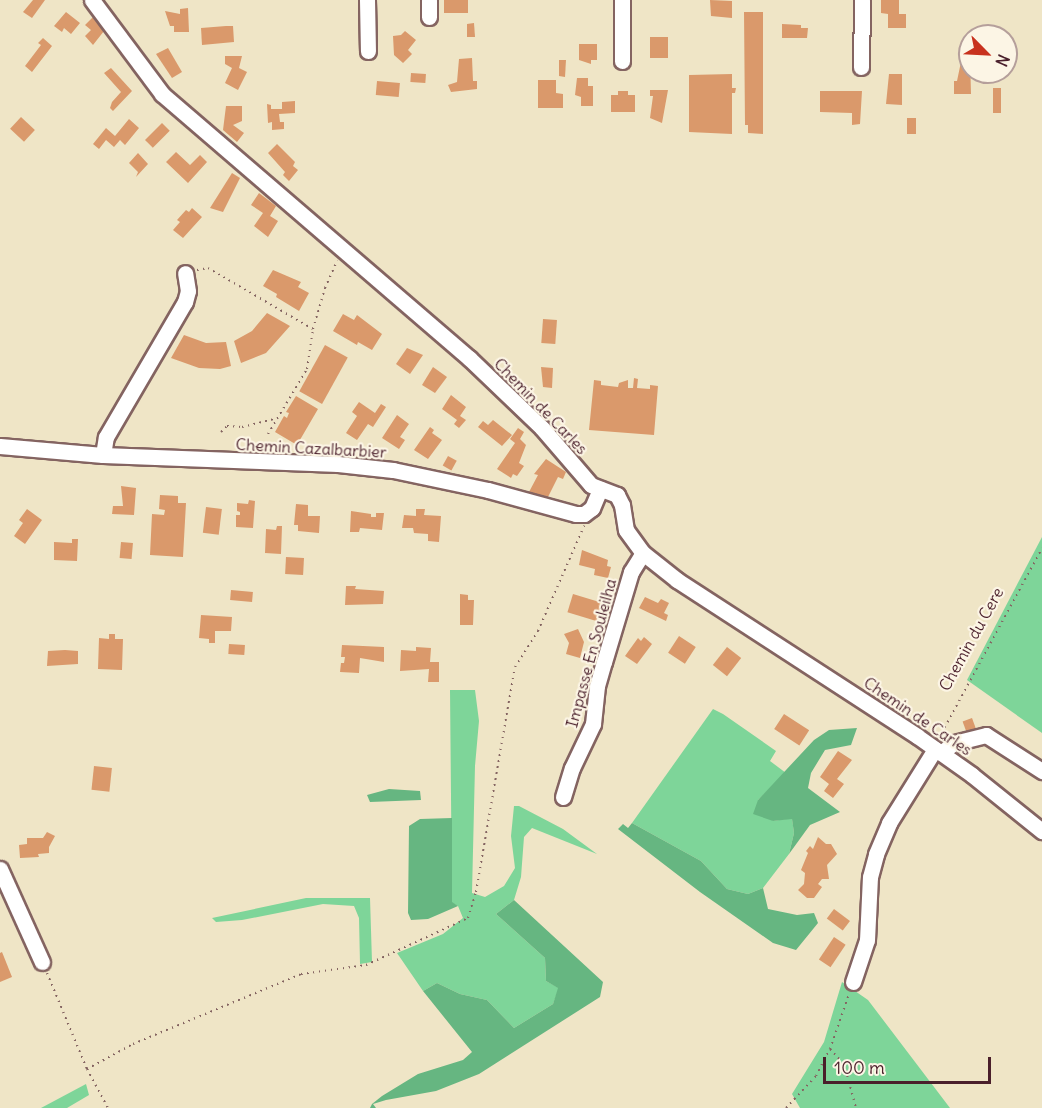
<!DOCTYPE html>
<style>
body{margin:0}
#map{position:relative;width:1042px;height:1108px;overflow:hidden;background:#efe5c6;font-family:Delius,sans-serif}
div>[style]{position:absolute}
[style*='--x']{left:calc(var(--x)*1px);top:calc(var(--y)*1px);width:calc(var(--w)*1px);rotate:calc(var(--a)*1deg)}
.green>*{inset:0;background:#7ed599}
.forest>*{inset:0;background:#66b681}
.building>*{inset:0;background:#da996b;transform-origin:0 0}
.path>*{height:2px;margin-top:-1px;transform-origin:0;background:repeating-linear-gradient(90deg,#846461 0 1.5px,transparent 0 6px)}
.roads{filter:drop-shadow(2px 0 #846461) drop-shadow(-2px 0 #846461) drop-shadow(0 2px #846461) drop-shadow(0 -2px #846461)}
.minor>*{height:15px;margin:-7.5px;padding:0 7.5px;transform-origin:7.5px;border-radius:7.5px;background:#fff}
span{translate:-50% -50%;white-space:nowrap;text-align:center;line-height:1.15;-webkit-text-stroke:4.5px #fcf5e5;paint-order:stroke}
.street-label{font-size:16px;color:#4a1f2b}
.north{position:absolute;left:958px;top:24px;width:60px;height:60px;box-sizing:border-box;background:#fcf5e5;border:2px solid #b59f9b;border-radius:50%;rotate:114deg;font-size:16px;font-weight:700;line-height:24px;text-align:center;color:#4a1f2b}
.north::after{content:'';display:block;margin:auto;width:21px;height:27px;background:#c8321e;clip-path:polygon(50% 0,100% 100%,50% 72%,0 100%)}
.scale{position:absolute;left:823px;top:1057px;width:168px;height:27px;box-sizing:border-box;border:3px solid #4a1f2b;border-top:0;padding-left:8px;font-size:18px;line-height:21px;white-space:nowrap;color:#4a1f2b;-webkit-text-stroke:4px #fcf5e5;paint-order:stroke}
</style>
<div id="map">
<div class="green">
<i style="clip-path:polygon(1042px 537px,1042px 733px,967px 680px)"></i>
<i style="clip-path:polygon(450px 690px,475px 690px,479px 721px,475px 766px,472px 893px,485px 897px,504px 886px,515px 868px,511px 836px,514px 806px,519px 806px,563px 829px,597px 854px,532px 828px,524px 837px,521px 877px,514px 900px,496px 914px,545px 958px,546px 981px,559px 988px,553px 1004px,514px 1028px,487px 1000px,460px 994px,437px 983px,423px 991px,397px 953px,443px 934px,463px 918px,458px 906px,452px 903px)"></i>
<i style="clip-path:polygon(713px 709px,723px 714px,776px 751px,770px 761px,786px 773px,758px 800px,773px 821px,792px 818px,794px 833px,789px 854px,763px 888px,748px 894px,727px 889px,701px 861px,632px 823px)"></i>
<i style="clip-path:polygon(306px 898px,370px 898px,372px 962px,360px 964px,359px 918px,354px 906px,323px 904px,242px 920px,216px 922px,212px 918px)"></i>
<i style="clip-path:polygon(842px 982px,868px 1000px,950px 1108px,800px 1108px,792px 1094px,824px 1042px)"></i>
<i style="clip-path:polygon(86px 1084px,89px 1095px,67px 1108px,41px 1108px)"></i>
</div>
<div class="forest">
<i style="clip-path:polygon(857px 728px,851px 745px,825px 750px,811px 773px,808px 788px,840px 812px,810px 825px,789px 854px,794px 833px,792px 819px,773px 821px,753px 814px,758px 800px,814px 740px,829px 730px)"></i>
<i style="clip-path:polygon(389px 789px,420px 791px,421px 800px,370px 802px,367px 795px)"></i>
<i style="clip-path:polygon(452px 818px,452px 902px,458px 906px,428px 919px,411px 920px,408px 913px,409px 826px,420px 819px)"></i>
<i style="clip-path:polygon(632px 823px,701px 861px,727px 889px,748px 894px,763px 888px,768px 909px,797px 915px,814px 913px,818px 923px,796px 950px,773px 943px,700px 892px,618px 829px,623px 824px,628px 828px)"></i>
<i style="clip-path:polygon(514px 900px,603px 982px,600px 997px,479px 1074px,436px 1091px,386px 1100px,373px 1104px,376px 1108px,370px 1108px,372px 1104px,382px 1096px,418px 1074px,463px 1060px,472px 1052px,423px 991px,437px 983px,460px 994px,487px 1000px,514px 1028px,553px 1004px,558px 988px,546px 981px,545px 958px,496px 914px)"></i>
</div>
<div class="building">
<i style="clip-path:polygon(33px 0,45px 0,32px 18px,23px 12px)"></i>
<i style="left:444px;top:0;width:24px;height:13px"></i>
<i style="clip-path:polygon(710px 0,732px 1px,732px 18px,711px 16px)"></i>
<i style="clip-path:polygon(881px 0,899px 0,899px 14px,906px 14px,906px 28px,888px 28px,888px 14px,881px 13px)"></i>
<i style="clip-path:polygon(188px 8px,189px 32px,174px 32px,174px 26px,170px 26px,165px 11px,180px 14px,180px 9px)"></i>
<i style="clip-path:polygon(66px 12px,80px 23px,71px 34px,64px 28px,62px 32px,54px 26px)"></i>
<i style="clip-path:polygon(744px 12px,763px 12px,763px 134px,748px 133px,748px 125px,745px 125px)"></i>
<i style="clip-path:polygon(94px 16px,104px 31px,93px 45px,85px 36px,91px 30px,85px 25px)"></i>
<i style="clip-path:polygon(474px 23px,475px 37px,467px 37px,467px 24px)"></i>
<i style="clip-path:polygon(782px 24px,801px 25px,801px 28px,808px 28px,807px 38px,782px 38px)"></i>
<i style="clip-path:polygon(226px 26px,233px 26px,234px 42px,202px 45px,201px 28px)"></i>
<i style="clip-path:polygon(405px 31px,416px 40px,408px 50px,412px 54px,403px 63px,394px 55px,393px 36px,401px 35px)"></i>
<i style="left:650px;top:37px;width:18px;height:21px"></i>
<i style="clip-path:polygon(43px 38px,52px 46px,32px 72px,25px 66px,41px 45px,38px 43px)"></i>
<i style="clip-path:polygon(579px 44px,597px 44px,597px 60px,591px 60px,591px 64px,579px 60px)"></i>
<i style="clip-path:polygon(168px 48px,182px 72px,172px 78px,156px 54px)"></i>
<i style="clip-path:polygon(225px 56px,242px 56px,239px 68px,247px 72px,238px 90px,225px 83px,232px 68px,225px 64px)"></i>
<i style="clip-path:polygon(962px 57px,970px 57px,971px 94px,954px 94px,954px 81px,957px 81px)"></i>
<i style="clip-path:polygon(472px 58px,473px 81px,477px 81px,477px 89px,451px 92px,448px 85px,457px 82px,459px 59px)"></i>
<i style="clip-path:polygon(559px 60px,566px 60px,565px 77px,559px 76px)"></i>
<i style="clip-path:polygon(111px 68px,132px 91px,113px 111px,110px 108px,112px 102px,121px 92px,104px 73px)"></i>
<i style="left:411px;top:73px;width:15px;height:9px;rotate:4deg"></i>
<i style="clip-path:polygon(732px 74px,732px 88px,736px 88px,735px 93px,732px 93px,732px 134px,689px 132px,689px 75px)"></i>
<i style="clip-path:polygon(889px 74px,902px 74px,902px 105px,886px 104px)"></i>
<i style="clip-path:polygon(577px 78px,588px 78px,588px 86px,593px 86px,593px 106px,581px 106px,581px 97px,575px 95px)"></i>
<i style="clip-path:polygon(538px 80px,556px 80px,556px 93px,563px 94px,563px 108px,538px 108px)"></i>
<i style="left:377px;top:81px;width:23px;height:14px;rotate:5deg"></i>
<i style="left:1001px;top:88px;width:25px;height:8px;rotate:90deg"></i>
<i style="clip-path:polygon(650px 90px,668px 90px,662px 123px,650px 118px,653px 96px,650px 96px)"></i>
<i style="clip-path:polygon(618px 91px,628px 91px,628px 95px,635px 95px,635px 112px,611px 112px,611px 95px,618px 95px)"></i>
<i style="clip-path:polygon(820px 91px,862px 91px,860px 124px,852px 125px,852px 113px,820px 112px)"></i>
<i style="clip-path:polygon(295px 101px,295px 113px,279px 114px,280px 122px,284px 122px,284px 129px,272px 130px,272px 122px,268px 123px,267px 104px,271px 105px,271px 109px,282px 109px,282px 102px)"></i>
<i style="clip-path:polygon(226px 106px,242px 106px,242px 121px,233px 125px,244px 133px,237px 142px,223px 130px)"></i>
<i style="left:21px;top:117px;width:19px;height:16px;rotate:43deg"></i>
<i style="left:907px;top:118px;width:9px;height:16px"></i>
<i style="clip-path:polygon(129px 119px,139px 128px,125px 145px,120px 140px,114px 147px,106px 140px,99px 149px,93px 144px,106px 128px,115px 136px)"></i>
<i style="left:162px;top:123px;width:11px;height:24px;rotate:45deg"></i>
<i style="clip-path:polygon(277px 144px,295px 162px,293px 166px,298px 170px,289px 181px,283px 175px,285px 172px,268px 153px)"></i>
<i style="clip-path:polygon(176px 152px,190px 165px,200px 155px,207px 162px,188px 183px,166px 162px)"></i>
<i style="clip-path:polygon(138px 153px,148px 164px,136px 177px,138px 172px,129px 163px)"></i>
<i style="clip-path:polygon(232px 173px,240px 178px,223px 212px,210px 208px)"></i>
<i style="clip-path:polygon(259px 193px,276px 206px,270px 216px,278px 221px,268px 237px,254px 226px,263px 213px,251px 205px)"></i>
<i style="clip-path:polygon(192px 208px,202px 217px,183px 238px,173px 230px,180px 222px,177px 220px,186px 210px,189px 212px)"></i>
<i style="clip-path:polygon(273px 270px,301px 282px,298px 287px,309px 293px,299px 311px,276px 297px,277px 294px,263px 286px)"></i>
<i style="clip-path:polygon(267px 313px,290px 326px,266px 353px,241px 363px,234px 341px,252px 331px)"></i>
<i style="clip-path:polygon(343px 314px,354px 320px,357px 315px,382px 334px,372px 350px,358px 342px,357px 345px,333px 331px)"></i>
<i style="left:543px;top:319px;width:14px;height:24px;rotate:4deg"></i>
<i style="clip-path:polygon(184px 335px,206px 343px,226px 342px,231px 366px,220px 369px,199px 368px,171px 358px)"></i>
<i style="left:325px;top:345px;width:26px;height:53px;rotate:29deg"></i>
<i style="clip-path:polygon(407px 348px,423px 355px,410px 374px,396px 364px)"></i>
<i style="clip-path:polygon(433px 367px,447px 377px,435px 393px,422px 385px)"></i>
<i style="clip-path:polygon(541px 367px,553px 368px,552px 388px,543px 387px)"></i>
<i style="clip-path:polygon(634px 378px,638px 379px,637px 388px,650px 389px,650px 385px,658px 386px,654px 435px,589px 430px,594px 380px,601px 381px,601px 385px,618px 387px,619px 383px,628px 380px,628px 388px,633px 388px)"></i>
<i style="clip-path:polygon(451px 395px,466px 407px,460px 416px,466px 420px,459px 428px,454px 424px,457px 420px,442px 409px)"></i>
<i style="clip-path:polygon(296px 396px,318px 409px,297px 445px,275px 432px,284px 416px,287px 418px,289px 413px,286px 412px)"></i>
<i style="clip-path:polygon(359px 402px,375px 413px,381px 404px,386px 407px,373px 427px,368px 424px,357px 440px,346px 433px,357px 416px,352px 412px)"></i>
<i style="clip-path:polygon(397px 415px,409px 424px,400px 437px,405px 440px,399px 449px,382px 438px)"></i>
<i style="clip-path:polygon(493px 420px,512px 435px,502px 446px,478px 427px,483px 421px,488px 425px)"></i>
<i style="clip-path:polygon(430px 427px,434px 430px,432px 433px,442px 440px,428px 459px,414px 450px)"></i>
<i style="clip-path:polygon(518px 428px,524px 432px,520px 439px,526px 445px,519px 463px,524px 466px,517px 476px,513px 474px,511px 478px,497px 469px,515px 443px,510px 439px)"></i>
<i style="left:448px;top:456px;width:10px;height:11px;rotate:29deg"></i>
<i style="clip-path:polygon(546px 459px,566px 472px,563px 479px,558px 477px,547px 499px,529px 492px,538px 475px,534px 474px)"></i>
<i style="clip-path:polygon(121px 486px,136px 488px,134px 515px,112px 514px,113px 506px,123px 506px)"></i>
<i style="clip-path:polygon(160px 495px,178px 496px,178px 503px,186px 503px,183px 557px,150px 555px,152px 514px,164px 515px,165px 510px,159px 509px)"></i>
<i style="clip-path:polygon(249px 500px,255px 501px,253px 528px,236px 527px,236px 515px,240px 515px,240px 512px,237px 511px,237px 503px,248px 504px)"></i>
<i style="clip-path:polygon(296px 504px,308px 505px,308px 516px,320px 516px,319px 533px,298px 531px,298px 525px,294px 525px)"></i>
<i style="left:206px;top:507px;width:16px;height:26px;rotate:7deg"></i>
<i style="clip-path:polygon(27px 509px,42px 520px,25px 544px,14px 536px,23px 523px,19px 520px)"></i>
<i style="clip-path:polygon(416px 509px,425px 509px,424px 515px,441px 516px,439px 542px,428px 541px,428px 534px,414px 533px,413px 528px,402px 528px,404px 515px,416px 516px)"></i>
<i style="clip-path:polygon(351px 511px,371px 514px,371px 517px,376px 517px,376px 513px,384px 513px,382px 530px,360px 528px,359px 532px,350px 532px)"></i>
<i style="clip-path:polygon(277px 526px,282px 526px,281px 554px,265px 553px,266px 529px,276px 530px)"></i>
<i style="clip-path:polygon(72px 539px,78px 539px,77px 561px,54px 560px,54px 542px,72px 543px)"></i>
<i style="left:121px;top:542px;width:12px;height:16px;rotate:5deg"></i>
<i style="clip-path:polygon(582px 550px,608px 560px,607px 566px,611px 567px,608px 578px,594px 575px,595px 569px,579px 565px)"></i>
<i style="left:286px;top:557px;width:18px;height:17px;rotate:3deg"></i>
<i style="clip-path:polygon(346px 586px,356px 586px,355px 589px,384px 591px,383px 604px,345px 605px)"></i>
<i style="left:231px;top:590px;width:22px;height:10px;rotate:5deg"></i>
<i style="clip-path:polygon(460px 594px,468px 595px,468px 600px,474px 600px,473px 625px,460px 625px)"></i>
<i style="left:573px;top:594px;width:31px;height:19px;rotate:17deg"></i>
<i style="clip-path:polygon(645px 597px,658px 603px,661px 599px,669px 603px,664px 613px,668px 615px,666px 621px,639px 608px)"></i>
<i style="clip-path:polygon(201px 615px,232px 617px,231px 631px,215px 631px,215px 643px,209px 643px,209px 639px,199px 638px)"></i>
<i style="clip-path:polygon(578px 629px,584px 642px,580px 658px,566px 654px,569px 643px,564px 634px)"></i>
<i style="clip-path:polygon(109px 634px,115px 634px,115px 639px,123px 639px,122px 670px,98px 669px,99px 638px,109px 639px)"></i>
<i style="left:679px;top:636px;width:20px;height:20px;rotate:33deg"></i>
<i style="clip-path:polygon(644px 637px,652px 644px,637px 664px,625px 656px,638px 638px,641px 641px)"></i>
<i style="left:229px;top:644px;width:16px;height:10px;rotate:4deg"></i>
<i style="clip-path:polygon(342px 645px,384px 647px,384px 662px,360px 658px,359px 673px,340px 672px,341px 663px,344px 663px,345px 657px,341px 657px)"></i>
<i style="clip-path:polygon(416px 647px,431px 648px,430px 662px,439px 662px,439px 682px,428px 682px,429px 669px,400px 671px,401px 650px,416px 651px)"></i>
<i style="left:727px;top:647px;width:18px;height:23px;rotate:38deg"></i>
<i style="clip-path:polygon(65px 650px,78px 651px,78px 664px,47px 666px,48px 651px)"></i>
<i style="left:784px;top:714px;width:30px;height:18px;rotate:33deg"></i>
<i style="left:972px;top:718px;width:12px;height:10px;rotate:70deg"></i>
<i style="clip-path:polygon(838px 751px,852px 760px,837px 779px,844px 784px,833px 798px,824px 791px,829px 784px,820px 777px)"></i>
<i style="left:94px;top:766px;width:18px;height:24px;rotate:6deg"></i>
<i style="clip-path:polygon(47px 832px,55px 836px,49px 847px,49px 853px,38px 854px,39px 857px,20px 858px,19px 845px,27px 844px,27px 838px,43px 838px)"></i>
<i style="clip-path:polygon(818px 837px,826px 844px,831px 844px,837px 854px,827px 865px,829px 879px,822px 879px,818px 884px,822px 887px,814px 898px,807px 898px,798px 890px,804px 884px,805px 873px,801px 870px,808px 853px,806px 851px,810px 846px,813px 849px)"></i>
<i style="left:834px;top:909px;width:20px;height:12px;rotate:37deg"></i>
<i style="left:834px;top:937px;width:14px;height:27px;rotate:34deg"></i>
<i style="clip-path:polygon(2px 952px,12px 977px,0 982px,0 953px)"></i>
</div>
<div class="path">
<i style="--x:197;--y:270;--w:11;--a:-10"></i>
<i style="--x:208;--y:268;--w:121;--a:30.2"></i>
<i style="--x:221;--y:432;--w:8;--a:-45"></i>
<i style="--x:227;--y:426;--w:15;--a:4"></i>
<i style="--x:242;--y:427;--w:36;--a:-14"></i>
<i style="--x:268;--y:434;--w:76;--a:-59"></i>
<i style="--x:307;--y:369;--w:40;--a:-81.5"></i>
<i style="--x:313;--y:329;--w:43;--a:-73.7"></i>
<i style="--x:325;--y:288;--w:30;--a:-66"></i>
<i style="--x:939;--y:738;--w:216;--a:-61.5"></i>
<i style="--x:47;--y:973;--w:104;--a:67.4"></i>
<i style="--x:87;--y:1069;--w:44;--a:61.7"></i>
<i style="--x:830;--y:1049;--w:21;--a:47"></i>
<i style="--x:844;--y:1064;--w:46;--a:74.7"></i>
<i style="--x:87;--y:1069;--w:52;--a:-28.5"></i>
<i style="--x:133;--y:1044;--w:182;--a:-22.6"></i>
<i style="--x:301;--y:974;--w:66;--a:-7.9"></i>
<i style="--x:366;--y:965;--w:112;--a:-24.7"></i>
<i style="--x:468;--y:918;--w:27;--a:-73"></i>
<i style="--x:476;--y:892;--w:228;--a:-80.2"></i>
<i style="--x:515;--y:667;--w:43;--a:-57.4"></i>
<i style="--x:538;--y:631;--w:115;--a:-66.3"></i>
<i style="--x:786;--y:1108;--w:44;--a:-46.8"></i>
<i style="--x:816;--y:1076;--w:30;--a:-63"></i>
<i style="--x:830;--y:1049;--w:58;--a:-70.9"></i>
</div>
<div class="roads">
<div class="minor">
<i style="--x:92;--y:0;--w:117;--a:53.3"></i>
<i style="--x:162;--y:94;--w:405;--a:40.7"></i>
<i style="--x:469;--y:358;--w:101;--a:43.8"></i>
<i style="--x:542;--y:428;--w:75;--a:49.3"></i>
<i style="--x:591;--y:485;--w:28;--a:21"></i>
<i style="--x:617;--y:495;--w:11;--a:63"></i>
<i style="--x:622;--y:505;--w:25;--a:81"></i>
<i style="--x:626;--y:530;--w:29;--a:54"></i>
<i style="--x:643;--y:553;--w:43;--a:38.5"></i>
<i style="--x:677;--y:580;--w:286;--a:33"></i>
<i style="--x:917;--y:736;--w:67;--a:35.3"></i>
<i style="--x:972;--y:775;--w:90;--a:38.7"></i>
<i style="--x:367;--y:0;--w:51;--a:88.9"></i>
<i style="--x:429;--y:0;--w:17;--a:90"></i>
<i style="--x:622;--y:0;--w:61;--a:90"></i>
<i style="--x:861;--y:67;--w:67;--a:-89.1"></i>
<i style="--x:0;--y:446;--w:103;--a:5"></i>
<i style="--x:103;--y:455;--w:235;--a:2.2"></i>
<i style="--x:338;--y:464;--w:55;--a:6.2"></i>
<i style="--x:393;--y:470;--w:97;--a:11.9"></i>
<i style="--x:488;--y:490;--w:91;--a:15.3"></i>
<i style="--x:576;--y:514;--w:8;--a:0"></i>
<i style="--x:584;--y:514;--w:10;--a:-37"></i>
<i style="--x:592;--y:508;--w:21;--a:-67"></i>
<i style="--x:103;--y:455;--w:18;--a:-81"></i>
<i style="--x:106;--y:437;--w:156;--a:-59.7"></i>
<i style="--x:185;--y:302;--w:11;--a:-75"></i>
<i style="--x:188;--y:291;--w:18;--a:-99"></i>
<i style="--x:941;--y:753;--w:16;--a:-38"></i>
<i style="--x:954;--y:743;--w:33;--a:-14"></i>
<i style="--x:986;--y:735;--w:67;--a:32.7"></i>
<i style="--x:563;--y:797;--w:30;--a:-73"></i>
<i style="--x:572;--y:768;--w:49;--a:-64.5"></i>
<i style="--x:593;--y:724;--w:38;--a:-84"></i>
<i style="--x:597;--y:686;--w:25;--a:-74"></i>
<i style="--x:604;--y:662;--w:94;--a:-73.3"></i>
<i style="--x:631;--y:572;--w:22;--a:-58"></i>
<i style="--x:0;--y:869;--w:102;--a:65.7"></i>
<i style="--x:853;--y:982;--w:44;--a:-71.6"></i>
<i style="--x:867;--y:940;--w:63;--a:-87.3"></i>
<i style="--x:870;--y:877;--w:24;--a:-75"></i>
<i style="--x:876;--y:854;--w:34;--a:-67"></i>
<i style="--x:889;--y:823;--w:87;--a:-58.1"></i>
</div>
</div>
<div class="street-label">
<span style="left:541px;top:406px;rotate:46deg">Chemin de Carles</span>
<span style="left:311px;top:448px;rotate:3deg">Chemin Cazalbarbier</span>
<span style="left:971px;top:639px;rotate:-61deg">Chemin du Cere</span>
<span style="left:591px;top:653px;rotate:-75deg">Impasse En Souleilha</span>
<span style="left:918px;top:716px;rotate:34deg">Chemin de Carles</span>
</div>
<div class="north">N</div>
<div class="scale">100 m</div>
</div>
